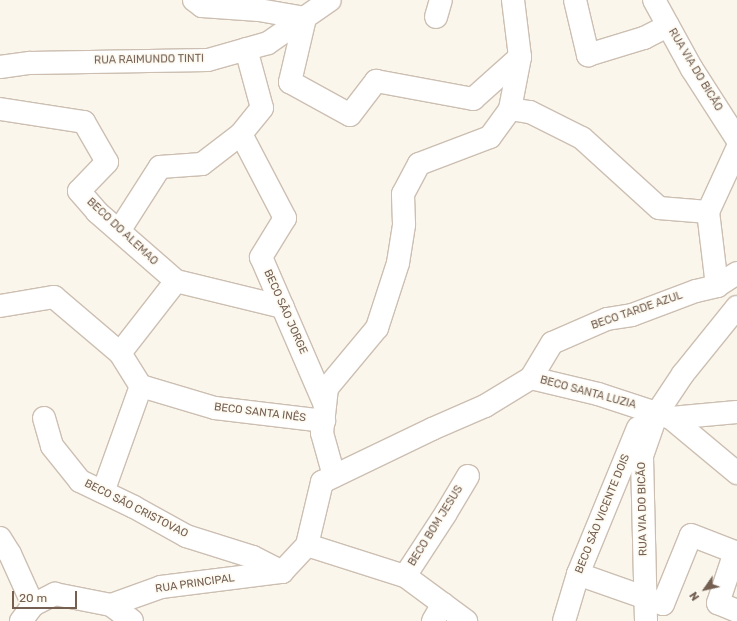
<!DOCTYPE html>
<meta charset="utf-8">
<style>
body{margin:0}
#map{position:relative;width:737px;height:621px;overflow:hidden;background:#fbf6ec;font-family:Rubik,sans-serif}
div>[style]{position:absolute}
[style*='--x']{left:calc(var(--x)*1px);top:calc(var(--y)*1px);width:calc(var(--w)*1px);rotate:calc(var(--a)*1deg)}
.roads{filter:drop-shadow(1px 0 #ccbfb2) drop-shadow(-1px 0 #ccbfb2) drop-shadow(0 1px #ccbfb2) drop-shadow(0 -1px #ccbfb2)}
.minor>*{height:22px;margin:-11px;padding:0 11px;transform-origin:11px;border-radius:11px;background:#fff}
span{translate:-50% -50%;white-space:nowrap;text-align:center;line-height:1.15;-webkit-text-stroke:3.5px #fdfaf2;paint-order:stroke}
.street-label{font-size:11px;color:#745f51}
.north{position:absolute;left:685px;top:569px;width:40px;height:40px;-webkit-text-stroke:3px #fdfaf2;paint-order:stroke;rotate:236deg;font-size:11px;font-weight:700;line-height:16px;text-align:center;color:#745f51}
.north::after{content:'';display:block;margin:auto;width:14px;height:18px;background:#745f51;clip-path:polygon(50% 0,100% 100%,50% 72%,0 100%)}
.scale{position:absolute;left:12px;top:591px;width:65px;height:18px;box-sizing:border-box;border:2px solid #745f51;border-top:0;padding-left:5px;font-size:12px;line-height:14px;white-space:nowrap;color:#745f51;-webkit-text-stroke:3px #fdfaf2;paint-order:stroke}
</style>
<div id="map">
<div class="roads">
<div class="minor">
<i style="--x:194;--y:0;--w:10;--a:37"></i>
<i style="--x:202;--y:6;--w:57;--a:4"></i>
<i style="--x:259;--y:10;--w:47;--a:9.9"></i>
<i style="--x:575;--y:0;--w:57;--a:76.7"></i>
<i style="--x:588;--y:55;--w:59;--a:-16.9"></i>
<i style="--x:644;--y:38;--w:27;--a:-27"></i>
<i style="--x:654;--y:0;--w:79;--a:61.2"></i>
<i style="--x:692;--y:69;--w:83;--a:57.3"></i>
<i style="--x:436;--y:17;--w:18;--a:-74"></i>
<i style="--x:305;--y:18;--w:66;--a:103.2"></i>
<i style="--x:290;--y:82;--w:68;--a:28.8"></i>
<i style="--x:350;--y:115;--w:43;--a:-52.6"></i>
<i style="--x:376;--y:81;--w:99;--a:10.5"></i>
<i style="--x:473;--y:99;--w:63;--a:-41.8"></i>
<i style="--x:246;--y:49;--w:61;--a:74.8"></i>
<i style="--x:262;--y:108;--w:33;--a:129"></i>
<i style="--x:241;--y:134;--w:95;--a:62.4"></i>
<i style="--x:285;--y:218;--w:46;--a:121.6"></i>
<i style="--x:261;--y:257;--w:161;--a:66.6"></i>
<i style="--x:0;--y:67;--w:30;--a:-8"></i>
<i style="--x:30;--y:63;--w:178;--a:-1"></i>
<i style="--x:208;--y:60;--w:62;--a:-15.8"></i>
<i style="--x:268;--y:43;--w:75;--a:-34.7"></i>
<i style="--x:0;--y:109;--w:85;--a:8.8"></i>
<i style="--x:84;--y:122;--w:46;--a:60.1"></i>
<i style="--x:107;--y:162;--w:40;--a:134"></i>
<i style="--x:79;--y:191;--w:28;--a:49"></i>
<i style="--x:97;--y:212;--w:105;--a:41.1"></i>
<i style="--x:176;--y:281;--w:110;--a:13.7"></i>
<i style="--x:510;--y:109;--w:20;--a:9"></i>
<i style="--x:530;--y:112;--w:58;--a:26.6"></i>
<i style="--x:582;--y:138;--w:104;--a:42.3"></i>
<i style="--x:659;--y:208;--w:49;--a:4.7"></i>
<i style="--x:119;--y:231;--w:76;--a:-57.4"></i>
<i style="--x:160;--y:167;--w:42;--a:-4.1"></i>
<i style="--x:202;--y:164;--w:49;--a:-37.6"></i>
<i style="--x:717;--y:286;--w:75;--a:-96.9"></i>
<i style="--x:708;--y:212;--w:69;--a:-65.3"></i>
<i style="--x:0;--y:306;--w:55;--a:-9.5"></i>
<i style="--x:54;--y:297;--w:87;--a:40.3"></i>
<i style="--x:120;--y:353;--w:39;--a:58"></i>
<i style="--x:141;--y:386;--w:77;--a:16.6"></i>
<i style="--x:215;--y:408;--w:110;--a:6.8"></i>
<i style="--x:120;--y:353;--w:91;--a:-52.1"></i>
<i style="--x:531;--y:378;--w:41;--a:-59"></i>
<i style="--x:552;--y:343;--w:60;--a:-23.6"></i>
<i style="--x:607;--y:319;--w:25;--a:-9"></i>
<i style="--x:632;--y:315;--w:68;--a:-20.6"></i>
<i style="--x:696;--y:291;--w:22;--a:-13"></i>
<i style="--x:717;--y:286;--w:24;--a:-33"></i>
<i style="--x:44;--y:418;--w:29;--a:74"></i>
<i style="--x:52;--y:446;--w:45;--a:51.3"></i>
<i style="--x:80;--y:481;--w:60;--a:25.7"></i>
<i style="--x:134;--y:507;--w:60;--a:29.1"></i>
<i style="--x:186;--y:536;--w:70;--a:17.4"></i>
<i style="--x:253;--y:557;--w:33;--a:27"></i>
<i style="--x:671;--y:418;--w:66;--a:-5.2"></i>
<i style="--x:334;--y:476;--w:45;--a:-105.6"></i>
<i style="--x:322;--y:433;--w:45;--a:-83.7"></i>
<i style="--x:327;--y:388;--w:78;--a:-50.2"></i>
<i style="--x:377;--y:328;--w:68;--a:-72.1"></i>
<i style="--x:398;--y:263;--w:39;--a:-81"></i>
<i style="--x:404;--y:224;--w:30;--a:-92"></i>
<i style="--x:403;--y:194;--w:34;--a:-62"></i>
<i style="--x:419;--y:164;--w:76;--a:-20.8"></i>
<i style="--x:490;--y:137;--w:34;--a:-54"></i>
<i style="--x:510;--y:109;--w:53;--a:-79.1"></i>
<i style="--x:520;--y:57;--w:57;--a:-97"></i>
<i style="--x:103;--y:492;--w:113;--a:-70.3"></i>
<i style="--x:0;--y:538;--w:19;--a:58"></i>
<i style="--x:10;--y:554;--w:56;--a:65.7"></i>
<i style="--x:307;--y:545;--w:103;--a:17.6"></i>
<i style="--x:405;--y:576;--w:76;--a:36.4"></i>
<i style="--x:578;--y:574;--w:90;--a:19.4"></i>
<i style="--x:663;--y:604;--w:74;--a:-67.9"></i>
<i style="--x:691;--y:535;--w:47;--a:21.1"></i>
<i style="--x:735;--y:552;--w:54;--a:108.4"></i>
<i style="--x:718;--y:603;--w:21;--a:23"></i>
<i style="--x:405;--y:576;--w:75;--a:-56.9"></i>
<i style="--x:446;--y:513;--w:43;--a:-59.3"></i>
<i style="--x:111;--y:605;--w:26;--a:37"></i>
<i style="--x:21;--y:621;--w:20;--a:-53"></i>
<i style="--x:33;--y:605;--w:25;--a:-27"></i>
<i style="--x:55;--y:594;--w:57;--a:11.1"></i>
<i style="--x:111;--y:605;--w:53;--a:-19.8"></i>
<i style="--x:161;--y:587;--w:122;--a:-7.1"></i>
<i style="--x:282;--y:572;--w:37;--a:-47"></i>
<i style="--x:307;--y:545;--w:65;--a:-76.6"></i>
<i style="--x:322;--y:482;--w:122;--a:-25.7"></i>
<i style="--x:432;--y:429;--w:58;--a:-23.5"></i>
<i style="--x:485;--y:406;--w:54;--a:-31.3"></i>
<i style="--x:531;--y:378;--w:69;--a:13.4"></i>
<i style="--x:598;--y:394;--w:77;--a:18.2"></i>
<i style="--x:671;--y:418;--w:86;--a:39.8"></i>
<i style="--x:433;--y:621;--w:20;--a:-60"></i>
<i style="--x:564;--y:621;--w:49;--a:-73.4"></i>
<i style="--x:578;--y:574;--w:158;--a:-67.7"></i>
<i style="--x:646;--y:621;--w:165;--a:-91.4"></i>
<i style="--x:642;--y:456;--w:46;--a:-70.8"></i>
<i style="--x:657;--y:413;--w:47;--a:-56.3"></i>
<i style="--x:683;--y:374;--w:86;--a:-51.1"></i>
</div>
</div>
<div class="street-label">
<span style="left:149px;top:60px;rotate:-1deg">RUA RAIMUNDO TINTI</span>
<span style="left:695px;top:70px;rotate:59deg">RUA VIA DO BICÃO</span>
<span style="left:122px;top:232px;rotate:43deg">BECO DO ALEMAO</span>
<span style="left:637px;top:311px;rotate:-19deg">BECO TARDE AZUL</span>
<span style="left:285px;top:312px;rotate:66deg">BECO SÃO JORGE</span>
<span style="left:588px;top:393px;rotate:15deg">BECO SANTA LUZIA</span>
<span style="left:260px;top:413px;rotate:7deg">BECO SANTA INÊS</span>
<span style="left:136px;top:509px;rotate:27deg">BECO SÃO CRISTOVAO</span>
<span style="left:643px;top:509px;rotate:-91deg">RUA VIA DO BICÃO</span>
<span style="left:603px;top:514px;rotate:-68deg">BECO SÃO VICENTE DOIS</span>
<span style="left:436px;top:526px;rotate:-58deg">BECO BOM JESUS</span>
<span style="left:195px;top:584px;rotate:-8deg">RUA PRINCIPAL</span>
</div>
<div class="north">N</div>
<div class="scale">20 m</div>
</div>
